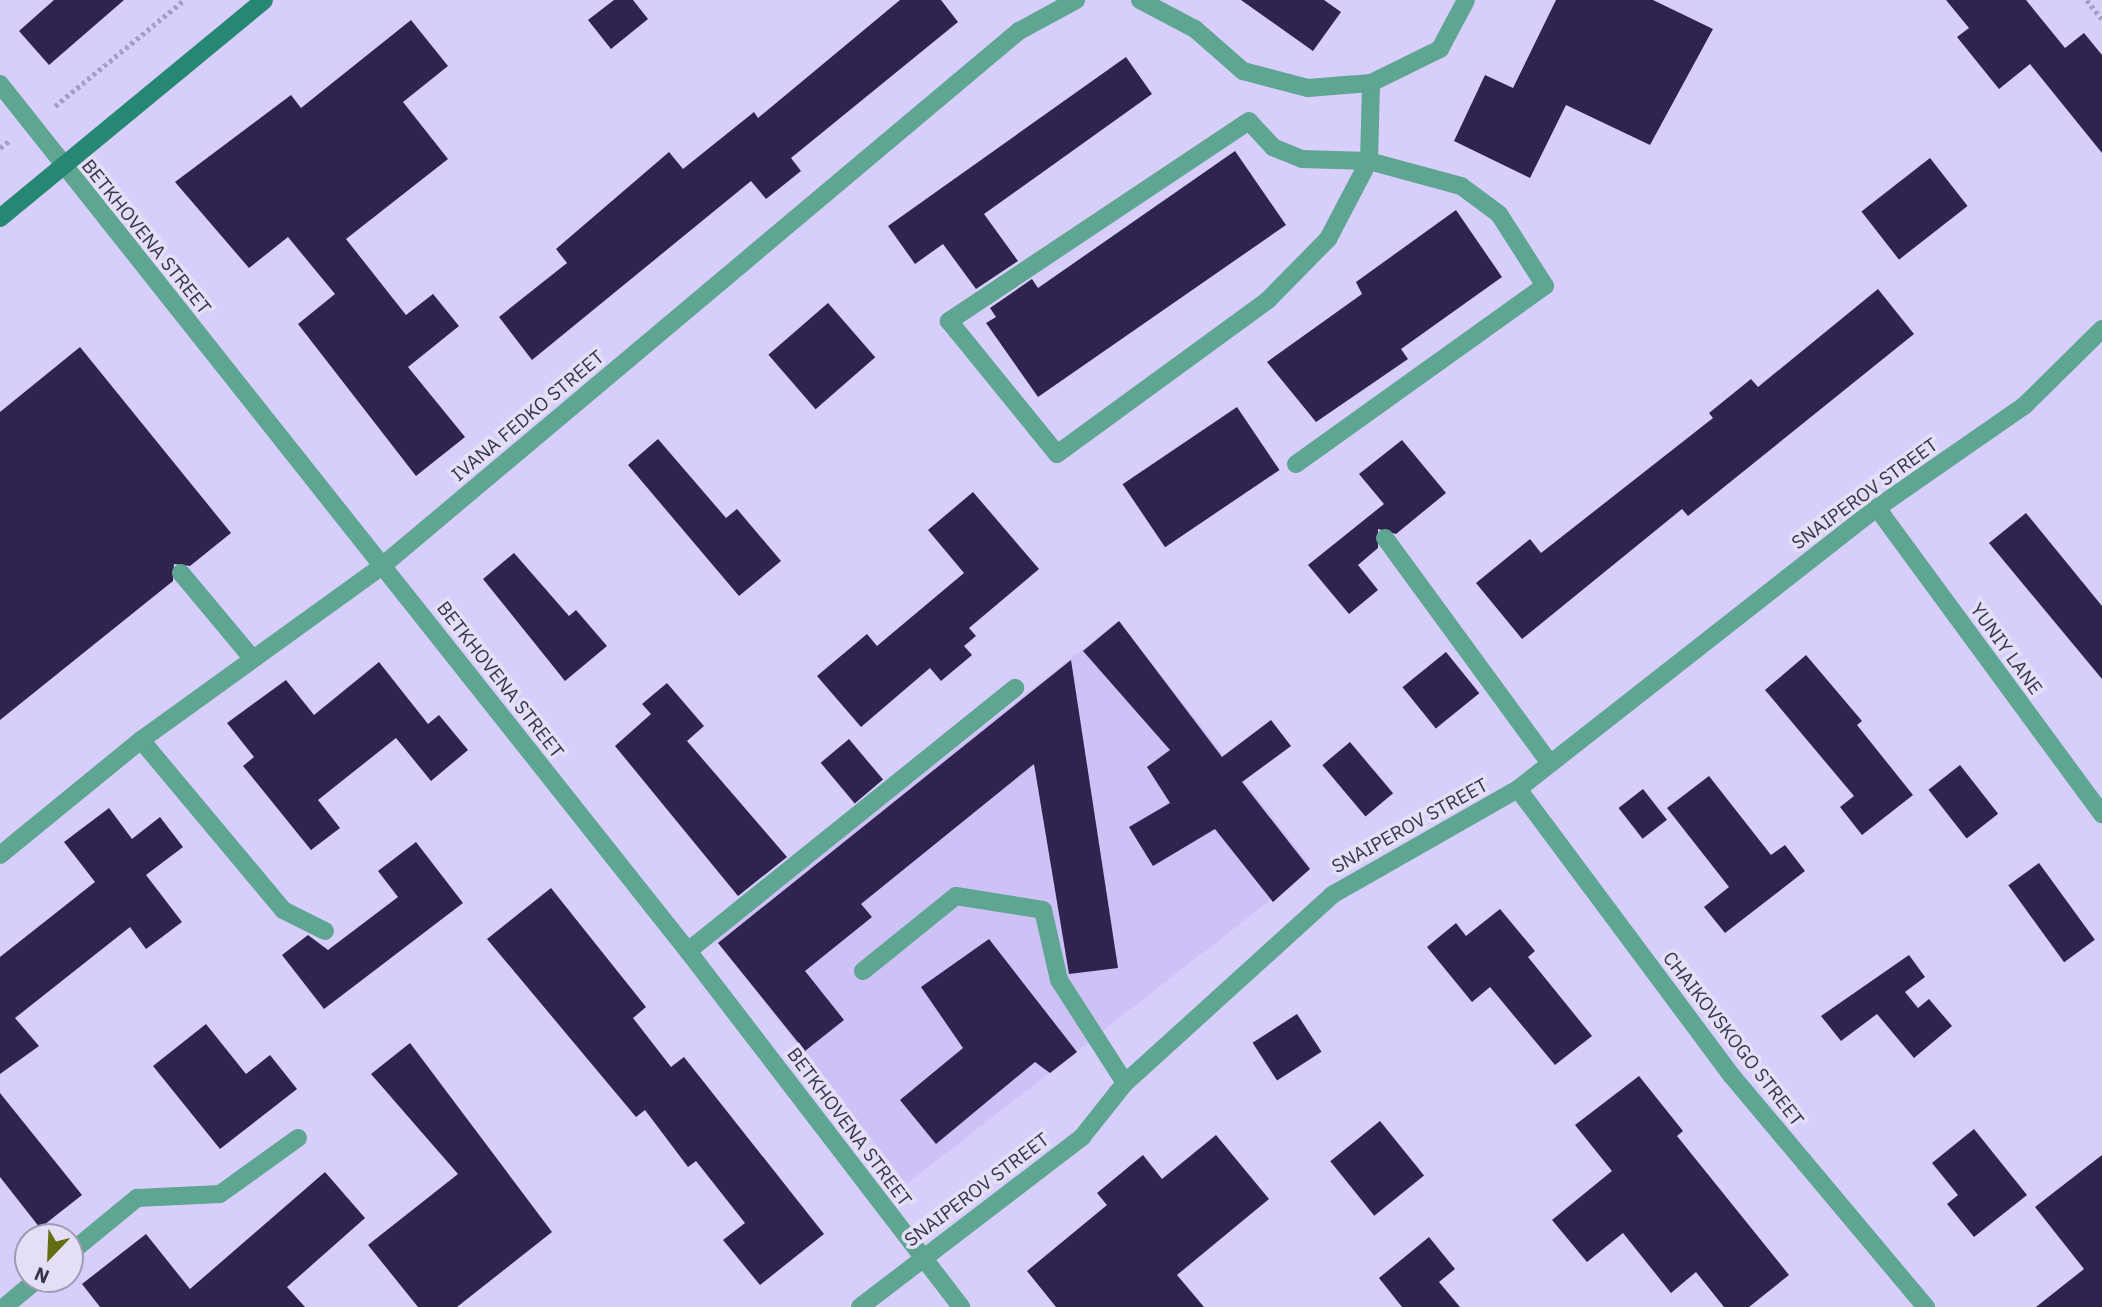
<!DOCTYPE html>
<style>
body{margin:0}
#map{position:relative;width:2102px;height:1307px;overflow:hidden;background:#d8cefc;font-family:"IBM Plex Sans",sans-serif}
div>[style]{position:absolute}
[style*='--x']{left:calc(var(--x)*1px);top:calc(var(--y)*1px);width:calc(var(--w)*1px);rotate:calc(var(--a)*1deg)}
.built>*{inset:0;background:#cdc1f5;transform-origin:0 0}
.building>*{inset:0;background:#302350;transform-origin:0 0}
.path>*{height:4.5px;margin-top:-2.25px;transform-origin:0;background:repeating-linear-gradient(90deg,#a69dc4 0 3.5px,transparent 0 7px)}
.lane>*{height:18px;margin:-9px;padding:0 9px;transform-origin:9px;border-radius:9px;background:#5ea592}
.street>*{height:18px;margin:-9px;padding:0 9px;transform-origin:9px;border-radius:9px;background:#5ea592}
.secondary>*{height:18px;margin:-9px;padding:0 9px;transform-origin:9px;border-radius:9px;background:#268772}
span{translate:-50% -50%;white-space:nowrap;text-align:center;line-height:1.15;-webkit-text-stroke:7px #e4dff7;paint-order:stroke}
.street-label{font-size:19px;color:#39344b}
.north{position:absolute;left:14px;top:1223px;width:70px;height:70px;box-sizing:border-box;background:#e4dff7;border:2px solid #a09bb2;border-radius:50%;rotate:203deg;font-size:19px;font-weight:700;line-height:28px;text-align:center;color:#39344b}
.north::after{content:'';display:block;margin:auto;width:24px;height:32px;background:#656d13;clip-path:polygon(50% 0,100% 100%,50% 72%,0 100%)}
</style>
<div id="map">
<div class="built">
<i style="left:1119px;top:621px;width:313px;height:514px;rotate:52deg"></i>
</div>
<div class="building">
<i style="clip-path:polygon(54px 0,124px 0,49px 65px,19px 31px)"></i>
<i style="clip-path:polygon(614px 0,633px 0,648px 19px,611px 49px,588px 20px)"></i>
<i style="clip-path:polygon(900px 0,941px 0,958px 22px,791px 158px,801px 171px,766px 199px,751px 181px,532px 360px,499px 317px,567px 263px,556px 249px,669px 152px,683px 169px,754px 112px,758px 118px)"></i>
<i style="clip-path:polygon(1241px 0,1324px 0,1341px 12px,1313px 51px)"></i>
<i style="clip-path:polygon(1556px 0,1653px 0,1713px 29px,1650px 145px,1566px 105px,1530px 178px,1454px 141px,1485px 75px,1513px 88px)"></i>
<i style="clip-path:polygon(1946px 0,2026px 0,2065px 48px,2084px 33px,2102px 55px,2102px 153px,2030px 64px,1999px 89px,1957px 37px,1969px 28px)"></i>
<i style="clip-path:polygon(411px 20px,448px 66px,403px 102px,448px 159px,346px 239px,406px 315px,433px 294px,459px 326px,408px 367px,465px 437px,416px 476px,298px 324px,335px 294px,288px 237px,249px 268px,175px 182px,291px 95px,301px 108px)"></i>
<i style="clip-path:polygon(1126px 57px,1152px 94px,984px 214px,1018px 261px,976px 289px,943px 244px,915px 264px,888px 226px)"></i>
<i style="clip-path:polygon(1235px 151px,1286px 225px,1038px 397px,986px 323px,996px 317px,990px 308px,1032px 279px,1038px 288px)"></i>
<i style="left:1930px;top:158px;width:61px;height:87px;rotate:52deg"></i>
<i style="clip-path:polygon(1456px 210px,1502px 277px,1401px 349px,1408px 359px,1316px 422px,1267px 362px,1362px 294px,1356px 282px)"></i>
<i style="clip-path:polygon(1878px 289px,1914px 334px,1688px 516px,1682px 509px,1522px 639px,1476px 583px,1530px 539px,1541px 553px,1713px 418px,1709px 413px,1751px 379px,1758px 387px)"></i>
<i style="left:828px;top:303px;width:72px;height:79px;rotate:49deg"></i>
<i style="clip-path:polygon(80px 347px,231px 533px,190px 566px,174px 564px,173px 581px,0 720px,0 412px)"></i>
<i style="left:1237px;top:407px;width:76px;height:138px;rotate:56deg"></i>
<i style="clip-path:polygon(658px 439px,726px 518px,737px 509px,781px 561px,739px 596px,628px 465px)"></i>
<i style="clip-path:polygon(1402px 440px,1446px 493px,1396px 534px,1378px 529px,1378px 548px,1358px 565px,1378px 590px,1349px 614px,1308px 565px,1384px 504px,1359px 474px)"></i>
<i style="clip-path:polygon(973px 492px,1039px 569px,969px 628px,976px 636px,964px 646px,972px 655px,941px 681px,930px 668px,861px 727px,817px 676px,867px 634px,877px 646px,964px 573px,928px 530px)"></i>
<i style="clip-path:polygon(2026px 513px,2102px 606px,2102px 679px,1989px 543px)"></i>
<i style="clip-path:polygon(514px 553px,569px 616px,576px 610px,607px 646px,565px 681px,483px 579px)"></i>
<i style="clip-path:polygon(1119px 621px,1222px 757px,1271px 720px,1291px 746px,1242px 782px,1310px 869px,1273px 902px,1215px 829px,1153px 866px,1129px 827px,1170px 803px,1147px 767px,1170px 750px,1083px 651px)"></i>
<i style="left:1446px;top:652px;width:53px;height:56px;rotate:51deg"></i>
<i style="clip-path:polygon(1806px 655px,1862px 721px,1857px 725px,1913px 795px,1862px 835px,1840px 807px,1854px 796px,1765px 690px)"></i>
<i style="clip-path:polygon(1071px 660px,1118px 968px,1069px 974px,1034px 764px,861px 904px,872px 917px,805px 971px,844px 1020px,805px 1051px,718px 943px)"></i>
<i style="clip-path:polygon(379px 662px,428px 724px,439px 715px,468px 750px,431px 781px,396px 738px,318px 800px,340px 828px,311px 850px,243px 766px,254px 757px,227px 723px,286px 680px,314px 715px)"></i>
<i style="clip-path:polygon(667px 683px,704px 726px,687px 741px,787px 857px,738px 896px,615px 746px,651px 714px,642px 704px)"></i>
<i style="left:849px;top:739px;width:53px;height:37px;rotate:50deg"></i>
<i style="left:1350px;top:742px;width:67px;height:36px;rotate:50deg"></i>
<i style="left:1960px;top:765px;width:62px;height:40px;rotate:52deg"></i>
<i style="clip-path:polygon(1709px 776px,1771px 855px,1785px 845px,1805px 871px,1725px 933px,1704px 907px,1729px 887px,1667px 808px)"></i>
<i style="left:1643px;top:789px;width:39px;height:31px;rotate:52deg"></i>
<i style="clip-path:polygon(109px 808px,132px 839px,160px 817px,183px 847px,146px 875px,182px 922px,146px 949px,130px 927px,15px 1018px,39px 1046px,0 1074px,0 957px,95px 882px,64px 842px)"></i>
<i style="clip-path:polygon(416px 842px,463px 903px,324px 1009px,282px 955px,308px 935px,328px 950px,398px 897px,378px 871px)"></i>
<i style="left:2039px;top:863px;width:95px;height:38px;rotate:54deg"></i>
<i style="clip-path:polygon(551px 888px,646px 1007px,633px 1018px,671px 1067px,684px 1057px,824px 1234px,760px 1285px,723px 1240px,745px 1223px,696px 1161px,688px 1167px,645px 1110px,636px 1117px,487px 939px)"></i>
<i style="clip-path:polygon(1500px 909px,1535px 951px,1528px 957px,1592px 1036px,1555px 1065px,1490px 987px,1472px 1002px,1427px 947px,1456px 923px,1466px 936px)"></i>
<i style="clip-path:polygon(989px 939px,1077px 1052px,1050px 1073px,1035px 1062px,936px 1144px,900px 1100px,963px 1048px,921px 987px)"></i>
<i style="clip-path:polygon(1909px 955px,1925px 977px,1905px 992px,1918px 1008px,1929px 999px,1952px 1026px,1914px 1058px,1877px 1014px,1841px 1041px,1821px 1016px)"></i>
<i style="left:1297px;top:1014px;width:45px;height:53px;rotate:57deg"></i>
<i style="clip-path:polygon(206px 1024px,246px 1074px,270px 1055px,297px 1089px,220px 1149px,153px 1066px)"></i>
<i style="clip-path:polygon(410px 1043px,552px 1232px,457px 1307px,418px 1307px,368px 1245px,458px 1174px,371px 1074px)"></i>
<i style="clip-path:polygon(1639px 1076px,1683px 1131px,1677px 1136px,1789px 1275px,1749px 1307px,1724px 1307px,1696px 1272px,1671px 1293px,1623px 1233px,1587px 1262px,1552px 1220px,1612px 1171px,1575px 1125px)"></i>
<i style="clip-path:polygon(0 1093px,82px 1195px,40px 1228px,0 1177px)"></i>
<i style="left:1380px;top:1121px;width:70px;height:64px;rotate:51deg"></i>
<i style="clip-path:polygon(1974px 1129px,2027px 1195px,1974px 1237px,1947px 1204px,1958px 1195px,1932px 1163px)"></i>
<i style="clip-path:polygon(1216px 1135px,1269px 1199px,1177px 1275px,1204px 1307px,1056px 1307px,1027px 1271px,1107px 1205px,1097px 1193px,1143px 1155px,1162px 1179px)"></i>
<i style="clip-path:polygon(2102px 1155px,2102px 1307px,2036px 1307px,2084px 1269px,2035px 1207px)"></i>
<i style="clip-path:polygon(325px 1172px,365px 1218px,287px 1287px,305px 1307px,100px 1307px,82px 1284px,146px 1234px,190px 1289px)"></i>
<i style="clip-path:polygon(1429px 1237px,1455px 1269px,1439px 1282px,1460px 1307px,1402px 1307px,1379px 1278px)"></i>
</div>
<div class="path">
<i style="--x:2087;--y:0;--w:24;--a:52"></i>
<i style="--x:55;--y:106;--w:167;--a:-39.4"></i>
<i style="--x:0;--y:148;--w:11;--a:-38"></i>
</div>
<div class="lane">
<i style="--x:1296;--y:464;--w:306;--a:-35.6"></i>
<i style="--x:1545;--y:286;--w:85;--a:-122.6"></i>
<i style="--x:1499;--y:214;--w:47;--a:-143.6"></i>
<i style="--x:1461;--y:186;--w:95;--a:-164.8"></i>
<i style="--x:1369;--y:161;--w:67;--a:-178.3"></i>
<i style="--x:1302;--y:159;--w:31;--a:-158"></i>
<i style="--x:1273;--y:147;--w:35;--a:-133"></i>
<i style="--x:1249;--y:121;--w:361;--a:146.3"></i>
<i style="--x:949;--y:321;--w:171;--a:50.9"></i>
<i style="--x:1057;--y:454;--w:261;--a:-36.1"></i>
<i style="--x:1268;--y:300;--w:86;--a:-45.5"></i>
<i style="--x:1328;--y:239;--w:88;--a:-62.3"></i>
<i style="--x:1369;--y:161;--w:78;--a:-88.5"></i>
<i style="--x:1385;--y:538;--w:276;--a:53.8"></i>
<i style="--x:181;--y:573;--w:112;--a:50.1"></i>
<i style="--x:141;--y:740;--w:222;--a:50.1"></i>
<i style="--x:283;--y:910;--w:47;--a:26.6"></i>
<i style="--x:688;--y:951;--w:420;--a:-38.8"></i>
<i style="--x:863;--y:971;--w:119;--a:-38.9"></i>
<i style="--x:956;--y:896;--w:88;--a:9.1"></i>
<i style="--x:1043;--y:910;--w:72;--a:77.1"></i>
<i style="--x:1059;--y:980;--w:122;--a:57.3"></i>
<i style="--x:70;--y:1253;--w:87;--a:-39.4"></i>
<i style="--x:137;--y:1198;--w:83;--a:-2.8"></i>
<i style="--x:220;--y:1194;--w:96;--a:-35.7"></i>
<i style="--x:4;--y:1307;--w:44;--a:-39.5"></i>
</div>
<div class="street">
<i style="--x:1140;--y:0;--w:62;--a:27.8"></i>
<i style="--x:1195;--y:29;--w:64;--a:41.2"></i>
<i style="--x:1243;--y:71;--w:67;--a:14.7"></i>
<i style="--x:1308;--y:88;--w:63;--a:-4.5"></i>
<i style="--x:1371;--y:83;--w:77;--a:-26.2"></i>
<i style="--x:1440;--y:49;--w:55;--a:-62"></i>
<i style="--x:0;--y:84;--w:1107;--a:51.57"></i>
<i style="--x:688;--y:951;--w:449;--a:52.5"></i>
<i style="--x:1877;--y:508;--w:380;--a:53.7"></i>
<i style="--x:1518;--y:789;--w:358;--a:53.3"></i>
<i style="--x:1732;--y:1076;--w:302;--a:50"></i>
<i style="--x:0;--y:855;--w:182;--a:-39.2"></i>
<i style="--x:141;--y:740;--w:297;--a:-35.8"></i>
<i style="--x:382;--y:566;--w:832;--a:-40.03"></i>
<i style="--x:1019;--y:31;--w:65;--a:-28.5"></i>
<i style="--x:860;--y:1307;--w:280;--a:-37.4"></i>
<i style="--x:1082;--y:1137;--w:69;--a:-51.5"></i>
<i style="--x:1125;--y:1083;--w:280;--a:-42.2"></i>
<i style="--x:1332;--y:895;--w:214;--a:-29.7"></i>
<i style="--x:1518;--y:789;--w:456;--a:-38.1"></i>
<i style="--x:1877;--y:508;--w:179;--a:-34.8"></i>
<i style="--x:2024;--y:406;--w:110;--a:-44.6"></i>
</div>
<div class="secondary">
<i style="--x:0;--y:218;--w:342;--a:-39.5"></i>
</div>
<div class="street-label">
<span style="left:146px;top:237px;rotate:51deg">BETKHOVENA STREET</span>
<span style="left:528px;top:416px;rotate:-40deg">IVANA FEDKO STREET</span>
<span style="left:1865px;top:494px;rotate:-36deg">SNAIPEROV STREET</span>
<span style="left:2006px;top:649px;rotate:54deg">YUNIY LANE</span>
<span style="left:500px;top:680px;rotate:52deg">BETKHOVENA STREET</span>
<span style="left:1410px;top:826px;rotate:-29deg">SNAIPEROV STREET</span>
<span style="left:1733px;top:1039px;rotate:52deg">CHAIKOVSKOGO STREET</span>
<span style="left:849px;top:1127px;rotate:53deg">BETKHOVENA STREET</span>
<span style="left:977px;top:1190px;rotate:-37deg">SNAIPEROV STREET</span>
</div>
<div class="north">N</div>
</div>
